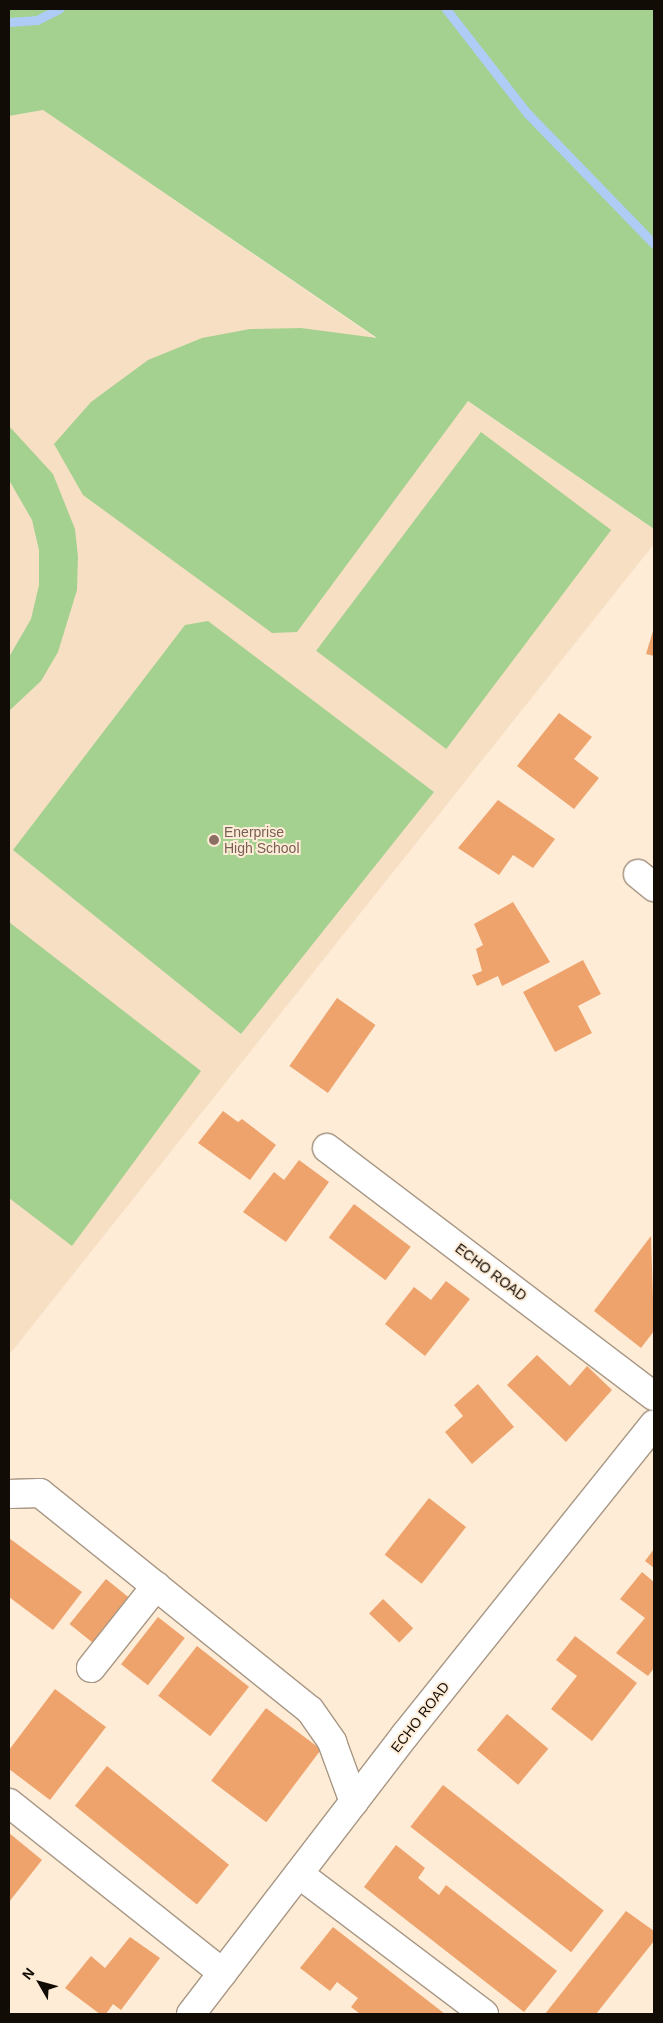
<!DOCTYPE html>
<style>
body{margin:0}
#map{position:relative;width:663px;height:2023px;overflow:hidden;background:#feecd7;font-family:Helvetica,sans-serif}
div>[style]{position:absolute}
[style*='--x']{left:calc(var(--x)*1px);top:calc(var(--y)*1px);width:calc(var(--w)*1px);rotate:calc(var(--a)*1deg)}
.built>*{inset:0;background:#f7dfc4}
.green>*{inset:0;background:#a4d18f;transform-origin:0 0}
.stream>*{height:9px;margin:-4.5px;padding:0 4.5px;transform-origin:4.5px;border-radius:4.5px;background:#afccf7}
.building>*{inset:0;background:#efa36c;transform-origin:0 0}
.roads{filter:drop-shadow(1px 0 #a89784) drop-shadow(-1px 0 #a89784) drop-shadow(0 1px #a89784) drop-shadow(0 -1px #a89784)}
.minor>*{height:28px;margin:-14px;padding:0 14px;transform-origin:14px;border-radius:14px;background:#fff}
.dots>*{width:14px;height:14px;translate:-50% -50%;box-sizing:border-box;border:2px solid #feecd7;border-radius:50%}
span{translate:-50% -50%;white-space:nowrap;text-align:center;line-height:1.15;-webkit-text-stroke:4px #feecd7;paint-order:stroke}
.education-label{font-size:14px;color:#785e54}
.left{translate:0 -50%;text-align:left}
.street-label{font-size:14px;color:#120c06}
.frame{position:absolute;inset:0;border:10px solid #120c06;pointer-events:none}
.north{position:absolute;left:15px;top:1958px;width:50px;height:50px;-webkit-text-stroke:4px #feecd7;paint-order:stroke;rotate:308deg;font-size:14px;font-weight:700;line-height:20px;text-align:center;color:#120c06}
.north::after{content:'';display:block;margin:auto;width:18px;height:22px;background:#120c06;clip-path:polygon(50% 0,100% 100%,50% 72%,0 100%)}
</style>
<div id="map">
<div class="built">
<i style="clip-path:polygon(43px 110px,654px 529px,654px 544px,9px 1355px,9px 116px)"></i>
</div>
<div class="green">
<i style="clip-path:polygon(9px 9px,654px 9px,654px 529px,468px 401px,297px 632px,272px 633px,83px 495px,54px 444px,91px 402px,148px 360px,202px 338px,250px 329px,301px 328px,377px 338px,43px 110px,9px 116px)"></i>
<i style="clip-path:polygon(9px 426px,53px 474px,75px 529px,78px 557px,77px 590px,58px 652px,41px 681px,9px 711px,9px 657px,31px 619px,39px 585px,39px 550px,32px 520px,9px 480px)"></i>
<i style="left:481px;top:432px;width:163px;height:274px;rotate:37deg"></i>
<i style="clip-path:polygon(208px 621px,434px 792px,241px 1034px,13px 850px,185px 625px)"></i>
<i style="clip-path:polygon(9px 922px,201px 1071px,72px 1246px,9px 1198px)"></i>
</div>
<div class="stream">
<i style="--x:446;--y:9;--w:132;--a:52.1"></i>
<i style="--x:527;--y:113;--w:182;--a:45.9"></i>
<i style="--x:9;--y:22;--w:28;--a:-4"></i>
<i style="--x:37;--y:20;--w:25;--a:-27"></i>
</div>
<div class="building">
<i style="clip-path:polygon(654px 628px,654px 656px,646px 654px)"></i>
<i style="clip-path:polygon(559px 713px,592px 737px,574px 759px,599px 778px,574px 809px,517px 766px)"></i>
<i style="clip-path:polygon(498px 800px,555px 839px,533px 868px,513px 855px,499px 875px,458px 848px)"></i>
<i style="clip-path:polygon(513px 902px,550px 962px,502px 986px,498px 976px,477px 986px,472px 975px,482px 971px,476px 949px,483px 945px,474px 924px)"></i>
<i style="clip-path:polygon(583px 960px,601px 994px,578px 1006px,592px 1033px,555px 1052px,523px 992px)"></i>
<i style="left:337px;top:998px;width:47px;height:83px;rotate:35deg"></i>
<i style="clip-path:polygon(223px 1111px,238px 1122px,242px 1119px,276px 1145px,250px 1180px,198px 1143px)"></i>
<i style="clip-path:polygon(299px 1160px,329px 1182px,286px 1242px,243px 1212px,274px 1172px,284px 1180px)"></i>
<i style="left:354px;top:1204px;width:71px;height:42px;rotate:37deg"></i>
<i style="clip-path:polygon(651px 1236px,654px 1331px,641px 1348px,594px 1311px)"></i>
<i style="clip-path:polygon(446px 1281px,470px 1299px,425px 1356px,385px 1324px,414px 1287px,431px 1300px)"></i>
<i style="clip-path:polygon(537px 1355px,570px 1386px,587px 1366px,612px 1390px,566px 1442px,507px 1385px)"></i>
<i style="clip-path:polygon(478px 1384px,514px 1427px,472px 1464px,445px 1432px,463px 1416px,454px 1405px)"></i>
<i style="left:429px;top:1498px;width:47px;height:72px;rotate:38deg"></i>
<i style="clip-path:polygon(9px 1538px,82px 1592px,53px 1630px,9px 1597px)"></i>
<i style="clip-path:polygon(654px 1549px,654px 1568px,645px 1561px)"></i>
<i style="clip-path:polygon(642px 1572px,654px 1582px,654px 1668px,648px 1676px,616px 1653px,645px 1618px,620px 1599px)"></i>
<i style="left:106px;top:1579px;width:33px;height:58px;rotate:39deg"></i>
<i style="left:383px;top:1599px;width:42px;height:20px;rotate:44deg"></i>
<i style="left:158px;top:1617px;width:34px;height:60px;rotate:38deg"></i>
<i style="clip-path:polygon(575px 1636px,637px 1683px,592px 1741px,551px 1709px,577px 1676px,556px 1660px)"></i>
<i style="left:197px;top:1646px;width:66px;height:63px;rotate:38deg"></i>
<i style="clip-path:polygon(55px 1689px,106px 1727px,50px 1800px,9px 1769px,9px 1750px)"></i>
<i style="left:266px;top:1708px;width:69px;height:91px;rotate:37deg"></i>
<i style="left:507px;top:1714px;width:54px;height:47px;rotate:40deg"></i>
<i style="left:107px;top:1766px;width:157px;height:51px;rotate:39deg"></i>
<i style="left:443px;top:1785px;width:204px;height:53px;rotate:38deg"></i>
<i style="clip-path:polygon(9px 1833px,42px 1860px,9px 1902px)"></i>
<i style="clip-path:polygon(396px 1845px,425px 1868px,418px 1878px,439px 1895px,446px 1885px,557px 1971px,524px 2012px,364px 1887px)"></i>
<i style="clip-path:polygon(626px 1911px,654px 1931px,654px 1941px,596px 2014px,545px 2014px)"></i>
<i style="clip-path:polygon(333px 1927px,445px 2014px,360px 2014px,351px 2007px,358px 1998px,337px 1982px,330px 1991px,300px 1968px)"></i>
<i style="clip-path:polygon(130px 1937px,160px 1958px,121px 2010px,113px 2004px,106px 2014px,100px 2014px,65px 1988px,91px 1956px,105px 1968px)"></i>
</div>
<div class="roads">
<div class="minor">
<i style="--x:638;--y:874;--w:21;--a:39"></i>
<i style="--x:327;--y:1148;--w:410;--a:37.2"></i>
<i style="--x:9;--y:1494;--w:31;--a:-2"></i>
<i style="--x:40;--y:1493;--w:346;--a:38.8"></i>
<i style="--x:310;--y:1710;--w:39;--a:55"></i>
<i style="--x:332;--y:1742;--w:64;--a:69.9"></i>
<i style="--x:91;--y:1668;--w:105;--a:-51.6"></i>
<i style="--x:9;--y:1803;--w:273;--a:38.5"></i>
<i style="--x:299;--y:1874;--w:232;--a:37.1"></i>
<i style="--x:191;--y:2014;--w:352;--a:-52.5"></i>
<i style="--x:405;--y:1735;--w:398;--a:-51.3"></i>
</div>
</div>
<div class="dots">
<i style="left:214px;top:840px;background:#8d6e63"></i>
</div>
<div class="education-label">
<span class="left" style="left:224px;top:840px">Enerprise<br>High School</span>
</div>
<div class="street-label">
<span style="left:491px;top:1272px;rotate:37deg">ECHO ROAD</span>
<span style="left:420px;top:1717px;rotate:-52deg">ECHO ROAD</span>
</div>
<div class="frame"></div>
<div class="north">N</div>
</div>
